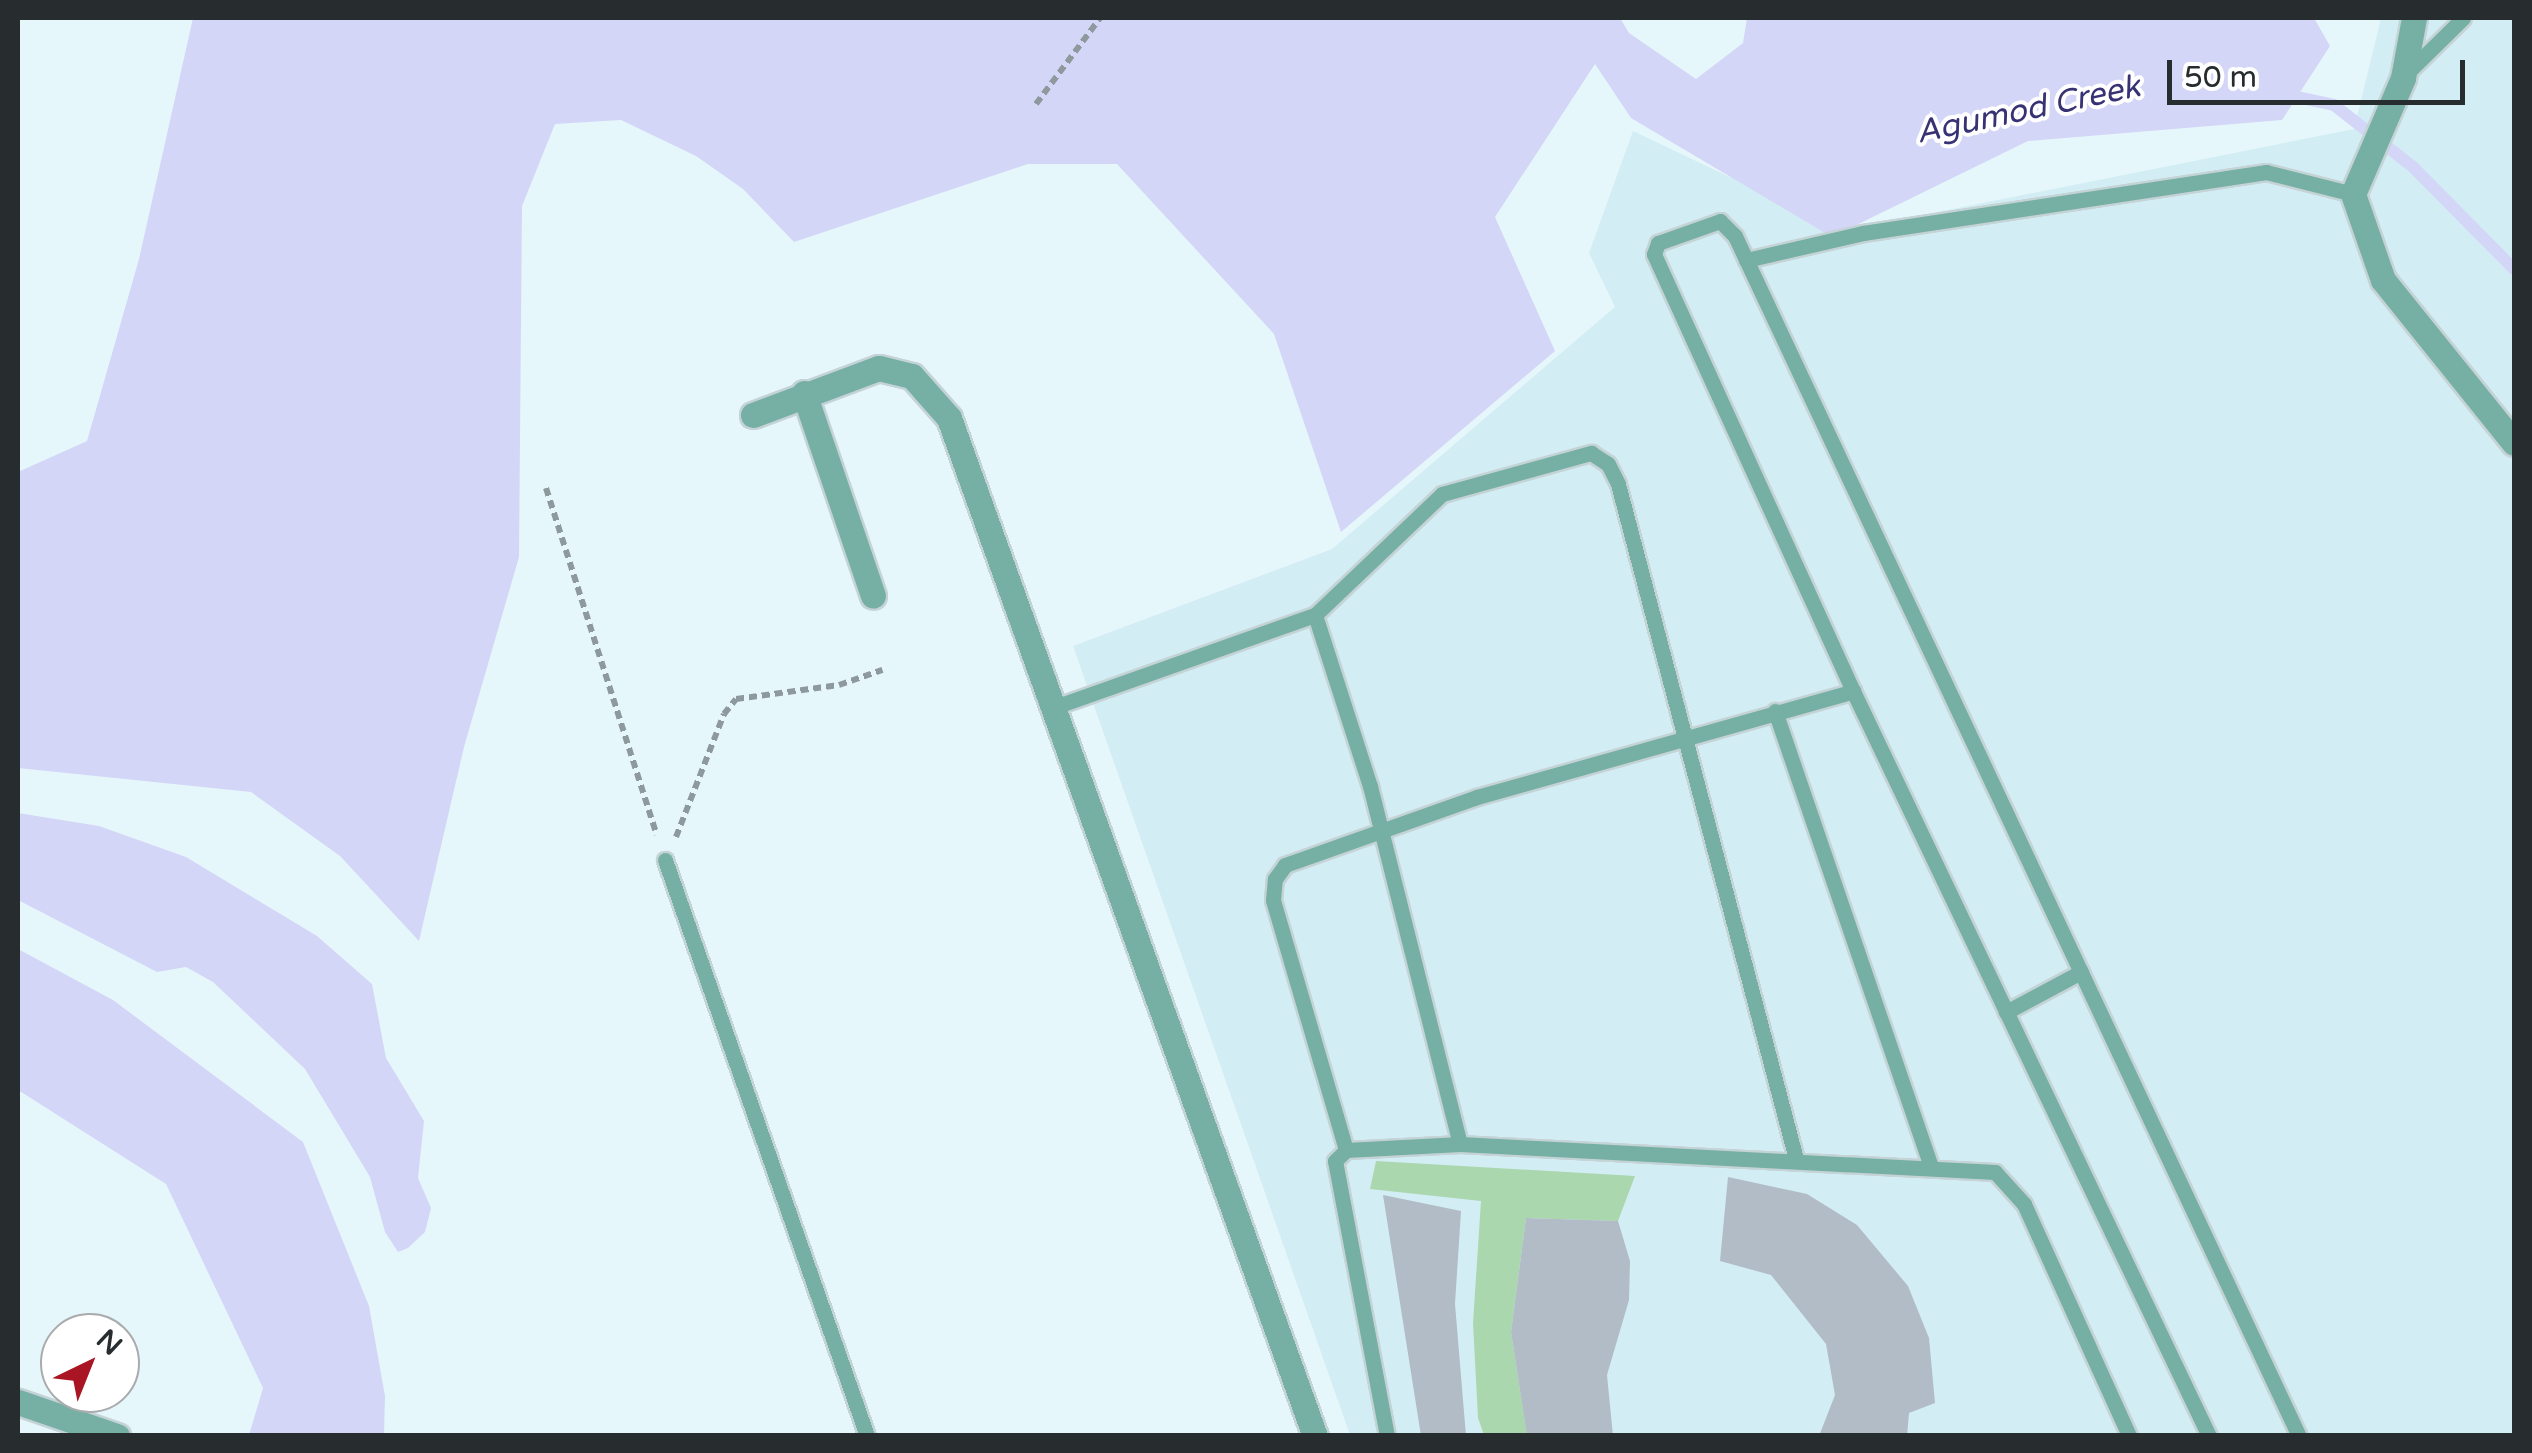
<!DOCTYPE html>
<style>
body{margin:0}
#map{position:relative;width:2532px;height:1453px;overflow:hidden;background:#e6f7fb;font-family:"Varela Round",sans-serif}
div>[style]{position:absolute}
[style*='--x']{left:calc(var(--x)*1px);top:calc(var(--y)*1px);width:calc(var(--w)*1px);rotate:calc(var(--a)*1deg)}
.built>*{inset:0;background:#d3edf4}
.green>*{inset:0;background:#aad7ad}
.water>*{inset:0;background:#d4d6f8}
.stream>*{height:12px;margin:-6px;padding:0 6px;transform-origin:6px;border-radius:6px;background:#d4d6f8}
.building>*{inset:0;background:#b2bcc6}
.path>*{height:6px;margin-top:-3px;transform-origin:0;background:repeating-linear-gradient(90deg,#8d999c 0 8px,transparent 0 13px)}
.roads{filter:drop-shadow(2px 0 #c4d3d6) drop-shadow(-2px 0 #c4d3d6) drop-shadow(0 2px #c4d3d6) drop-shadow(0 -2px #c4d3d6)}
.service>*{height:15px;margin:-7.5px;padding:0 7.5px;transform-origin:7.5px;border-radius:7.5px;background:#76afa3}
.minor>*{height:25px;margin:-12.5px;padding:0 12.5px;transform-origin:12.5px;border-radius:12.5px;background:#76afa3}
span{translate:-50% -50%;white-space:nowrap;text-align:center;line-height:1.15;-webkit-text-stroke:8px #fff;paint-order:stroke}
.water-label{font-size:32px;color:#363273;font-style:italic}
.frame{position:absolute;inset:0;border:20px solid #272d2f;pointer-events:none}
.north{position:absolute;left:40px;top:1313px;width:100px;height:100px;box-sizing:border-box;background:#fff;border:2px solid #a9abac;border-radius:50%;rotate:43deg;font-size:28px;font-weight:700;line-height:40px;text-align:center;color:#272d2f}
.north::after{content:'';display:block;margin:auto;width:35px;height:45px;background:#aa1524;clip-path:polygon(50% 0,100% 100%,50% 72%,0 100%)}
.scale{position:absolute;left:2167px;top:60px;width:298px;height:45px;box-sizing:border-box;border:5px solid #272d2f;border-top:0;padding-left:12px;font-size:30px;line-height:35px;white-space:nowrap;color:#272d2f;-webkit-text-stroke:8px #fff;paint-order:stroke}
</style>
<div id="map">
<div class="built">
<i style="clip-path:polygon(2381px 18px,2514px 18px,2514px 1435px,1350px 1435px,1073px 646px,1332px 549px,1615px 307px,1589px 253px,1633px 131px,1843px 231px,2354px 129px)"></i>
</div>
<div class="green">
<i style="clip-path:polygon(1376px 1161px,1635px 1176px,1618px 1221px,1526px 1218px,1511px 1332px,1527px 1435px,1484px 1435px,1478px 1418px,1473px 1323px,1481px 1201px,1370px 1189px)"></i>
</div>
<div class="water">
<i style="clip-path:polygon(193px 18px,1620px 18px,1629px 33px,1696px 79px,1743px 43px,1747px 18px,2314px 18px,2330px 46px,2282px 120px,2028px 141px,1832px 237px,1631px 118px,1595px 64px,1495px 217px,1555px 351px,1341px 532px,1274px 334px,1117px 164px,1028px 164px,794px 242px,743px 189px,696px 156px,621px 120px,555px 124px,522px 206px,519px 557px,464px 747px,419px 941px,340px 856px,251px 792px,18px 768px,18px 472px,87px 441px,139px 259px)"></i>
<i style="clip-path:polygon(18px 813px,99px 826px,186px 857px,317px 936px,372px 984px,386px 1058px,424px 1121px,418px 1178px,431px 1208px,425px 1232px,408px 1248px,398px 1252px,385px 1232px,370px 1177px,305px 1069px,213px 982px,186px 967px,157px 972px,18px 900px)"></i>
<i style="clip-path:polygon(18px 949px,113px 1000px,303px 1142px,369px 1306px,385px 1396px,384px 1435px,249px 1435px,263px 1388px,166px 1184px,18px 1090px)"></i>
</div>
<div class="stream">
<i style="--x:2283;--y:94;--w:52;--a:12.2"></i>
<i style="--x:2334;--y:105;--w:100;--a:38.1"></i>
<i style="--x:2413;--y:167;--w:144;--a:45.3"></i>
</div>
<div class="building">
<i style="clip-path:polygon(1728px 1177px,1807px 1194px,1857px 1225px,1908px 1286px,1929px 1338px,1935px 1403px,1909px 1413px,1907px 1436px,1819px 1436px,1835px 1395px,1826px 1344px,1771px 1275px,1720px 1261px)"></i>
<i style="clip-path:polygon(1383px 1195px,1461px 1211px,1455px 1304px,1466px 1436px,1421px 1436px)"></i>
<i style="clip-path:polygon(1526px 1218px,1618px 1221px,1630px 1261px,1629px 1300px,1607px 1375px,1613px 1436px,1527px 1436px,1511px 1332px)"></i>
</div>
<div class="path">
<i style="--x:1036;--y:104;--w:107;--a:-53.3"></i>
<i style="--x:546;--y:488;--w:364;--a:72.3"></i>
<i style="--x:676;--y:837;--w:132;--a:-68.7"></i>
<i style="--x:724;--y:714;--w:19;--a:-51"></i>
<i style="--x:736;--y:699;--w:104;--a:-7.7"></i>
<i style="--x:839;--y:685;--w:46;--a:-19.2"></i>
</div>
<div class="roads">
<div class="service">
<i style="--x:2405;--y:75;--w:81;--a:-44.5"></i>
<i style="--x:1746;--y:260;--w:120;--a:-13"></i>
<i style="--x:1863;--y:233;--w:408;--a:-8.6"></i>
<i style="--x:2266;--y:172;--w:90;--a:14.2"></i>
<i style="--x:1315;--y:615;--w:180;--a:72.2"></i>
<i style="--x:1370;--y:786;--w:369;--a:75.9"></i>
<i style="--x:1049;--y:709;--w:282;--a:-19.5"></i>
<i style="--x:1315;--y:615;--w:175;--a:-43.6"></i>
<i style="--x:1442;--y:494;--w:155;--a:-15.4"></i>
<i style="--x:1591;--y:453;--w:20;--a:33"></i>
<i style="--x:1608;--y:464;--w:22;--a:63"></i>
<i style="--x:1618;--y:484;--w:698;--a:75.23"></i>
<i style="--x:1775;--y:711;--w:482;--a:71.1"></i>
<i style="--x:665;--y:860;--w:610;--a:70.67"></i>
<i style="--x:2006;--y:1012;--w:85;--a:-28.1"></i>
<i style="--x:1346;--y:1150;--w:260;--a:-106.3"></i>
<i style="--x:1273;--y:900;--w:21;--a:-85"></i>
<i style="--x:1275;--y:879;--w:17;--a:-54"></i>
<i style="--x:1285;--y:865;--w:204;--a:-19.5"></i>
<i style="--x:1477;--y:797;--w:391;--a:-15.7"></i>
<i style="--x:1387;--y:1436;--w:280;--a:-100.7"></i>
<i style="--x:1335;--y:1161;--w:16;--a:-45"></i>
<i style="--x:1346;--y:1150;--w:114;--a:-3"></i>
<i style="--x:1460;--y:1144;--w:536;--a:3"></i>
<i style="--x:1995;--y:1172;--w:43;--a:47.8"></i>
<i style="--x:2024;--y:1204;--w:255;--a:65.6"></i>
<i style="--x:2209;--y:1436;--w:826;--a:-115.54"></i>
<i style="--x:1853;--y:691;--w:480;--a:-114.5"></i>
<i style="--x:1654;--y:254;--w:12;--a:-70"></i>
<i style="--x:1658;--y:243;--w:66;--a:-19.5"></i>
<i style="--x:1720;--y:221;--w:21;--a:45"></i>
<i style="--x:1735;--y:236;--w:1326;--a:64.83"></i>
</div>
<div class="minor">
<i style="--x:2414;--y:18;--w:61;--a:100.4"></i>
<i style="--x:2403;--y:78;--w:126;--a:113.3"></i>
<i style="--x:2353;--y:194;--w:91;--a:70.8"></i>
<i style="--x:2383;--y:280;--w:209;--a:51.2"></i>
<i style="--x:804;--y:393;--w:214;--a:71.2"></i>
<i style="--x:753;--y:415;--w:134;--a:-20.5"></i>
<i style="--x:879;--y:368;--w:34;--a:14"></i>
<i style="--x:912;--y:376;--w:56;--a:48.6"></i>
<i style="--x:949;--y:418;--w:1082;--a:70.23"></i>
<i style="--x:18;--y:1402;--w:105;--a:19"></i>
</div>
</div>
<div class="water-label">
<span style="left:2028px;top:110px;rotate:-12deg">Agumod Creek</span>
</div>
<div class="frame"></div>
<div class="north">N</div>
<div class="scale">50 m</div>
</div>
